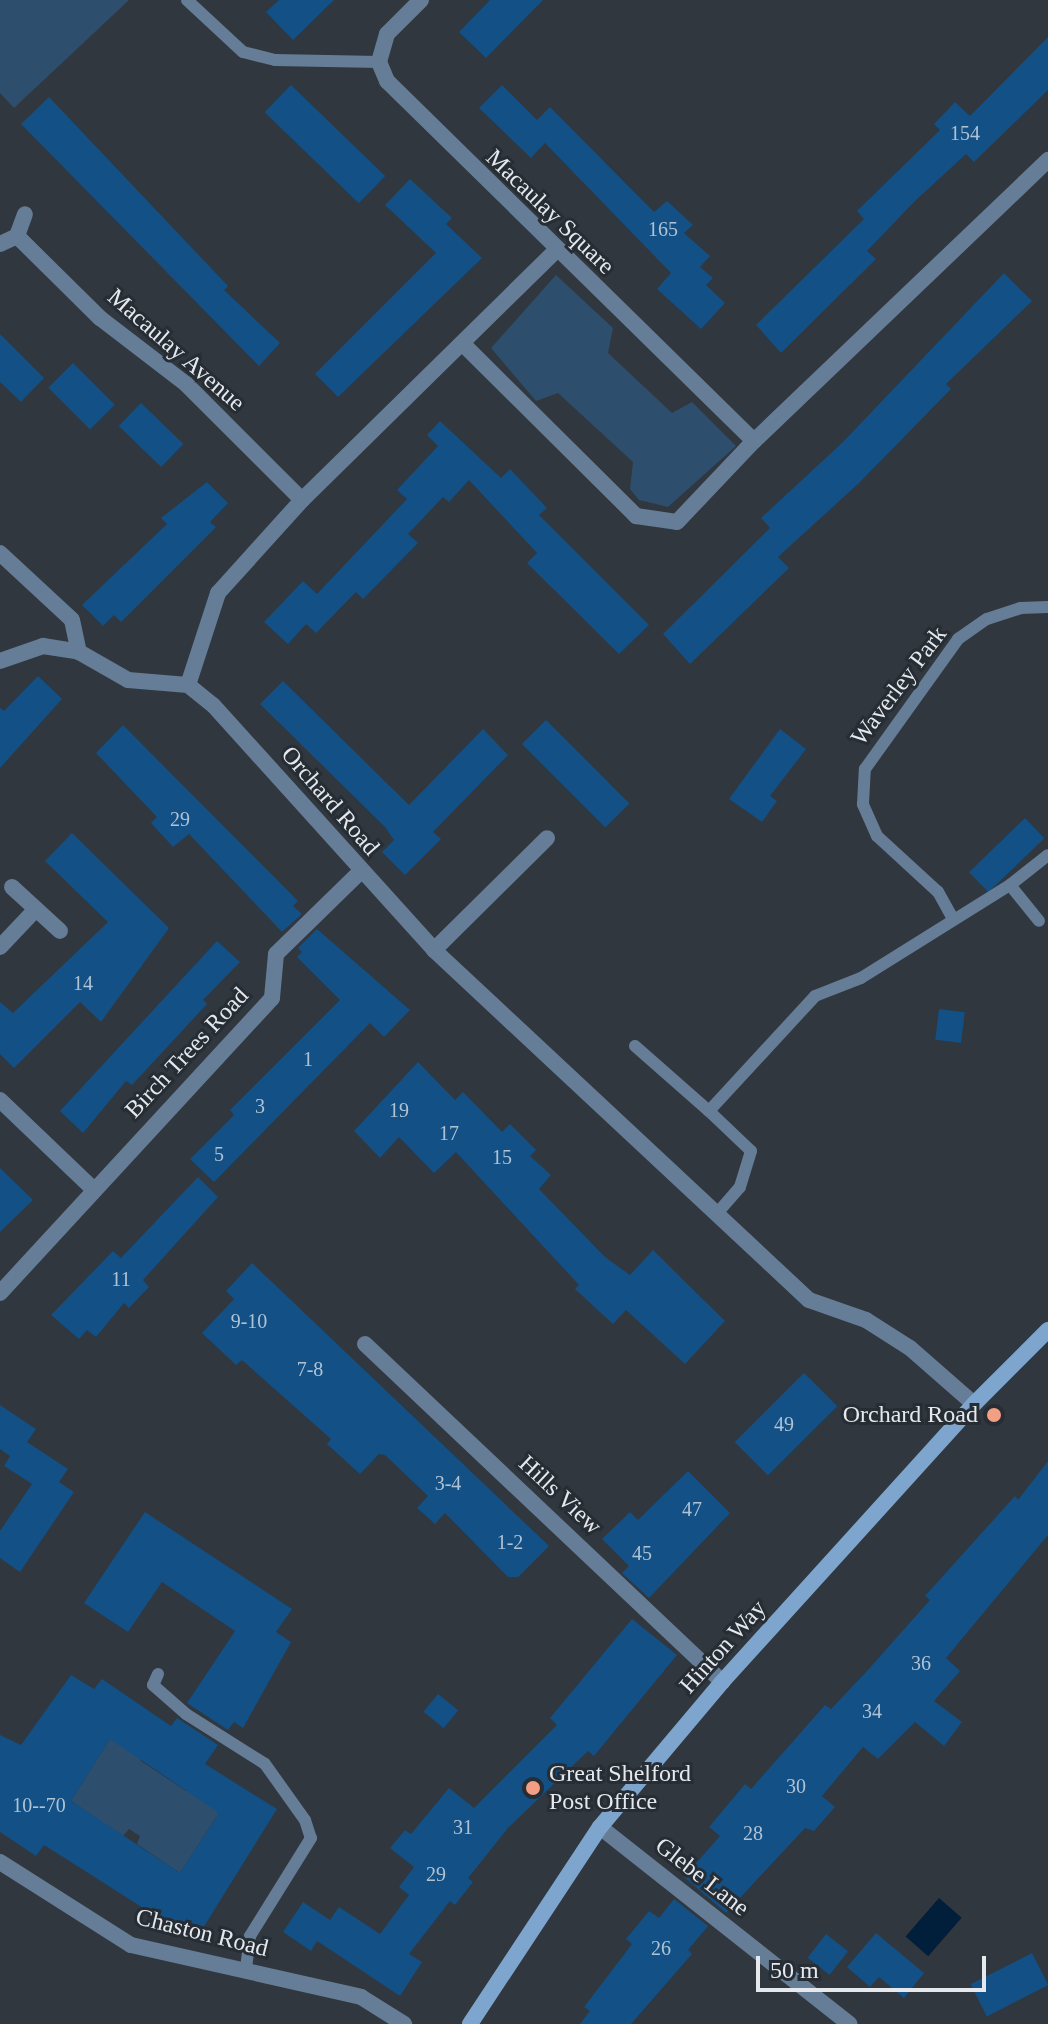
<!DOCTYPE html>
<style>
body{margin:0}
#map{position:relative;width:1048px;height:2024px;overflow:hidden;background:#30373e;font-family:"Times New Roman",serif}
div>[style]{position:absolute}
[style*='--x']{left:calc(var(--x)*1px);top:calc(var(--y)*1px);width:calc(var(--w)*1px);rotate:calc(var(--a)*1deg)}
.green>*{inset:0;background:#2e4e6d}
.water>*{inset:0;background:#011e3a;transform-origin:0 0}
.building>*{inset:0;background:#125085;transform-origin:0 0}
.lane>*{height:12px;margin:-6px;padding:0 6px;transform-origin:6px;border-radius:6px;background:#657d96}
.street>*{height:16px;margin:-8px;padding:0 8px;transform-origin:8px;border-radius:8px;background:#657d96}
.secondary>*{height:16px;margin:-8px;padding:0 8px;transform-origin:8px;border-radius:8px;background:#7ea5cd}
.dots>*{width:22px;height:22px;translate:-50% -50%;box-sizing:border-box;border:4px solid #262d34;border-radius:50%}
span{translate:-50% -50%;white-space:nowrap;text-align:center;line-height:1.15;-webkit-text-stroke:6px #262d34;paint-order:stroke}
.number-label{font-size:20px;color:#b0c3d4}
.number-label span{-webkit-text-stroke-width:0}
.street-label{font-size:24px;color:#e5e9ee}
.poi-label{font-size:24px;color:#e5e9ee}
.right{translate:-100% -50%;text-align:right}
.left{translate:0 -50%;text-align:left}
.scale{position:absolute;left:756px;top:1956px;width:230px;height:36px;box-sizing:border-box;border:4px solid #e5e9ee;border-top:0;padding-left:10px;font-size:24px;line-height:28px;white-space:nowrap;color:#e5e9ee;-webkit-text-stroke:6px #262d34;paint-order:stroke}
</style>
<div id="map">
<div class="green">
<i style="clip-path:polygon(0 0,129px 0,14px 108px,0 93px)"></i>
<i style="clip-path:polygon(556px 275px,613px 328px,608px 353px,672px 413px,692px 402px,736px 446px,668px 507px,639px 500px,630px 489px,633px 462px,558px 393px,536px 401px,491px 348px)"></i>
<i style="clip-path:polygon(125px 1715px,141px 1761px,186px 1791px,232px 1793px,180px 1873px,137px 1844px,140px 1836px,129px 1829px,123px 1836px,71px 1801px)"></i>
</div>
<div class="water">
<i style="left:939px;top:1898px;width:30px;height:51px;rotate:41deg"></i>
</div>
<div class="building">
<i style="clip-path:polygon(279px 0,334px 0,293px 40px,266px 12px)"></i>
<i style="clip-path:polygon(490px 0,543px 0,486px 58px,459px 32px)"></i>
<i style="clip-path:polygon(1048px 37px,1048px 90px,974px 162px,966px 154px,915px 201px,867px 251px,876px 259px,781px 353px,756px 325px,864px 219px,857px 211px,940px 130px,934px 124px,955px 102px,970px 116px)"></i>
<i style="left:291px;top:85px;width:131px;height:38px;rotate:44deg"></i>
<i style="clip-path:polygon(502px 85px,537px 120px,550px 107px,654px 212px,667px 201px,693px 225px,684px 233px,710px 256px,700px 267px,713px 278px,706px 285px,725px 303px,701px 329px,657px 289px,671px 273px,545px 143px,531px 158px,479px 108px)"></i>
<i style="clip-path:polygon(49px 97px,228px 286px,224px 290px,280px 343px,259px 366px,21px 124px)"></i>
<i style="clip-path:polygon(410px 179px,452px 218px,446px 224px,482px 258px,338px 397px,315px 374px,436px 253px,385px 205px)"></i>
<i style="clip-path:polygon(1004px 273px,1032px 301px,946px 384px,951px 389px,859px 483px,778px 557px,789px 568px,690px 664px,663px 634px,770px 528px,761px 518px,843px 442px)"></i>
<i style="clip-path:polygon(0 334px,44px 378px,21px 402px,0 382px)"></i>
<i style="left:73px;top:363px;width:59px;height:35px;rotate:45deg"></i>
<i style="left:141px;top:403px;width:59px;height:32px;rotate:44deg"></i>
<i style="clip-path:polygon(440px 421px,501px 478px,510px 469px,547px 508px,539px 515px,649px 625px,619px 654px,527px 563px,537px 553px,469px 480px,449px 502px,443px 497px,408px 534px,418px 543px,363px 599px,356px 592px,316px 633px,306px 624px,288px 644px,264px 622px,303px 581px,317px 594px,407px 499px,397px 490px,438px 446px,427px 435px)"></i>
<i style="clip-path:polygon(207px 482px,228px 503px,210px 522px,216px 527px,121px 622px,114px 615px,103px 626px,82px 605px,167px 524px,161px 518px)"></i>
<i style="clip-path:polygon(38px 676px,62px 699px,0 768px,0 708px,4px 711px)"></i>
<i style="clip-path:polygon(283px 681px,409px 805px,483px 729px,508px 755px,433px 832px,441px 839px,405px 875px,382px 852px,394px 840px,385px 827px,260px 704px)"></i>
<i style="left:546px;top:720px;width:118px;height:34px;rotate:45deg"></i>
<i style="clip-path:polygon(123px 725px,298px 901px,293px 906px,302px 914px,282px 932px,189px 834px,173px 847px,151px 823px,157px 817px,96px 753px)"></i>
<i style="clip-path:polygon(780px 729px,806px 749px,770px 796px,777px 801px,762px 822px,729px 799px)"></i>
<i style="left:1025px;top:818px;width:28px;height:78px;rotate:46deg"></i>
<i style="clip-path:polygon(72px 833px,169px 928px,101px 1022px,80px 1002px,14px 1068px,0 1054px,0 1002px,13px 1013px,108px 922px,45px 861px)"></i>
<i style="clip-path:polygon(317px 929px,410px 1010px,384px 1037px,370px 1023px,214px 1182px,190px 1159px,234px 1115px,230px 1110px,340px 1000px,297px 957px,302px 952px,298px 948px)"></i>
<i style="clip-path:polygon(217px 941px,240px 962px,203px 1000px,207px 1004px,132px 1085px,126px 1081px,83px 1133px,60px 1111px)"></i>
<i style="left:939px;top:1009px;width:26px;height:31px;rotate:7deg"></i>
<i style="clip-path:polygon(418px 1062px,455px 1100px,463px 1092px,502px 1132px,510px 1124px,536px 1150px,530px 1156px,551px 1175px,539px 1189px,605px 1257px,630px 1275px,653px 1250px,725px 1321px,685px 1364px,626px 1310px,613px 1324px,575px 1289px,579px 1285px,456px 1152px,434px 1173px,399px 1137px,380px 1158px,354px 1131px)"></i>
<i style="clip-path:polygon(0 1168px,33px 1200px,0 1232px)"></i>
<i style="clip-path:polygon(198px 1177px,218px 1197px,143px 1280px,149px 1287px,129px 1308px,124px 1303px,96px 1337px,87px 1330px,79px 1339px,51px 1315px,113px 1251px,121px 1258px)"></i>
<i style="clip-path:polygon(252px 1263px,549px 1546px,518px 1577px,508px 1577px,445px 1513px,435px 1524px,417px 1508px,428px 1496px,385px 1455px,379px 1454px,360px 1474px,327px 1444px,331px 1439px,242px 1360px,236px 1365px,202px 1333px,234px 1299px,226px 1291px)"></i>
<i style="left:804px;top:1373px;width:47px;height:98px;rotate:45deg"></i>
<i style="clip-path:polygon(0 1405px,36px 1429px,27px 1442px,68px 1469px,59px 1482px,74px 1492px,20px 1572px,0 1558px,0 1531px,32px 1484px,4px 1466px,10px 1456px,0 1449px)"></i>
<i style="clip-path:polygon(1048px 1461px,1048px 1535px,946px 1658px,960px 1671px,934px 1701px,962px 1722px,944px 1746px,915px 1722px,878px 1759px,863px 1747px,822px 1796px,835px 1807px,814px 1831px,805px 1828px,726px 1913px,684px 1877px,720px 1836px,709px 1827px,745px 1784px,751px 1789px,825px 1705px,831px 1709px,867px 1671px,930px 1600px,925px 1596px,1015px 1496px,1018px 1500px)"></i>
<i style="clip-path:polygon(688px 1471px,730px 1513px,649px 1598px,622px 1573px,629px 1566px,602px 1539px,630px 1512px,638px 1520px)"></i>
<i style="clip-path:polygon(145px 1512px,292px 1609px,276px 1632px,291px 1642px,243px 1728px,234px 1722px,228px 1730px,187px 1703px,235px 1631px,162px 1582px,128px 1632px,84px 1603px)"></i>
<i style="clip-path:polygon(632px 1619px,677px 1655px,594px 1756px,588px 1751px,508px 1828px,468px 1878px,473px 1882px,455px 1905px,450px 1901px,409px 1954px,422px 1962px,400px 1996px,317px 1941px,311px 1951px,283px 1932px,303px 1902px,330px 1920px,339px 1907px,380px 1934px,409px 1895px,399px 1887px,414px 1867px,390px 1848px,405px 1830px,411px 1834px,449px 1788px,474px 1808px,557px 1725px,550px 1718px)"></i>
<i style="clip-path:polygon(evenodd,71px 1675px,94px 1689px,102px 1679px,171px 1726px,177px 1718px,218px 1745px,205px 1764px,277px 1809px,195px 1941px,44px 1845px,36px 1856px,0 1832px,0 1735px,21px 1745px,71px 1675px,110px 1739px,219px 1813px,180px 1873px,71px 1801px,110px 1739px)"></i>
<i style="left:438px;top:1694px;width:26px;height:23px;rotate:39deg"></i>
<i style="clip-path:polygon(674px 1899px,708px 1926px,688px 1950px,692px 1954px,631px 2024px,580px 2024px,590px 2011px,584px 2007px,632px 1944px,626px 1939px,649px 1911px,659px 1918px)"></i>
<i style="clip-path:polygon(876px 1933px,924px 1973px,904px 1998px,879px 1977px,870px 1987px,847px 1967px)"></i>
<i style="left:826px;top:1934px;width:28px;height:30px;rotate:38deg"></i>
<i style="left:1032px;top:1953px;width:36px;height:69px;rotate:63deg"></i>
</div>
<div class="lane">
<i style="--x:187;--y:0;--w:76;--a:42.9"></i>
<i style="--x:243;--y:52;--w:33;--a:14"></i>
<i style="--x:275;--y:60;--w:104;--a:1.1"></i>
<i style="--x:1010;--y:885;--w:46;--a:51.1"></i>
<i style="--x:952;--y:917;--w:29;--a:-119"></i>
<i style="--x:938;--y:892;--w:83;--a:-137.4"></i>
<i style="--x:877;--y:836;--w:35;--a:-114"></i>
<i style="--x:863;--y:804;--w:35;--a:-87"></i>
<i style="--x:865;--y:769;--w:160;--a:-54.4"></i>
<i style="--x:958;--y:639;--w:35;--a:-35"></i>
<i style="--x:987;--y:619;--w:35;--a:-18"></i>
<i style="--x:1020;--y:608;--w:28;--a:-2"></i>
<i style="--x:635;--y:1046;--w:98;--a:41.3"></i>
<i style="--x:709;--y:1111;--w:156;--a:-47.3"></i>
<i style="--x:815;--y:996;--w:49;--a:-21.4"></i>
<i style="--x:861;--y:978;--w:176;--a:-32"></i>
<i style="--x:1010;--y:885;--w:48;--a:-38.3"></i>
<i style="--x:709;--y:1111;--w:58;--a:43.6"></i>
<i style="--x:751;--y:1151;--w:38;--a:107"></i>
<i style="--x:740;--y:1187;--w:35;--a:131"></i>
<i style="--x:158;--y:1674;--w:12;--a:114"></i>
<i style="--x:153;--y:1685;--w:44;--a:41.3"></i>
<i style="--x:186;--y:1714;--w:93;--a:32.3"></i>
<i style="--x:265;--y:1764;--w:69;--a:54.5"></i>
<i style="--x:305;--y:1820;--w:19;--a:72"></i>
<i style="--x:311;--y:1838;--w:115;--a:121.9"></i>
<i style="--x:250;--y:1936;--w:33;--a:97"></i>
</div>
<div class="street">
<i style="--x:421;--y:0;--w:48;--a:135"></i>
<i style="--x:387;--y:34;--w:29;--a:106"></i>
<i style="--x:379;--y:62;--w:21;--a:67"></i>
<i style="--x:387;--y:81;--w:514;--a:44.45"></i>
<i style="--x:17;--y:236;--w:117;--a:44.7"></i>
<i style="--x:100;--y:318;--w:108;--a:37.5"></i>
<i style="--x:186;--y:384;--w:164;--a:45"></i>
<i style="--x:0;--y:244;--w:19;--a:-25"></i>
<i style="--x:17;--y:236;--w:23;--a:-70"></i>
<i style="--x:464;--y:345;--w:243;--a:44.8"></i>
<i style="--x:636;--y:516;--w:41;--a:8.3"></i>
<i style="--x:677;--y:522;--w:112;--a:-46.5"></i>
<i style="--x:754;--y:441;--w:407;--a:-43.7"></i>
<i style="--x:0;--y:553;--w:98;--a:42.9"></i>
<i style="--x:72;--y:620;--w:33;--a:78"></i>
<i style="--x:0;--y:661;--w:46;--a:-19.2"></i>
<i style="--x:43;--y:646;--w:36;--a:9"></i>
<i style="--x:79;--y:652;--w:56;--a:29.7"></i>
<i style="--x:128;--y:680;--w:60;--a:4.8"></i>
<i style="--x:188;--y:685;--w:32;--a:39"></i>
<i style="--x:213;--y:705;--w:330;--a:47.9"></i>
<i style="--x:434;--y:950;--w:513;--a:43.03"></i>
<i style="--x:809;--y:1300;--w:60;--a:19.3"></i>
<i style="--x:866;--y:1320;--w:52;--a:32.5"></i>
<i style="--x:910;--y:1348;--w:85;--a:41.2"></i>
<i style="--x:188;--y:685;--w:97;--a:-71.9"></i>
<i style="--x:218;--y:593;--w:125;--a:-47.9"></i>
<i style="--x:302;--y:500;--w:355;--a:-44.5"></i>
<i style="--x:12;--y:887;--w:65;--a:42.5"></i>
<i style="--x:0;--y:947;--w:52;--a:-46.5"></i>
<i style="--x:434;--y:950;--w:159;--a:-44.7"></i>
<i style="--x:0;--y:1100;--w:127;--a:43.7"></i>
<i style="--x:0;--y:1293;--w:401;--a:-47.3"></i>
<i style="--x:272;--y:998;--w:44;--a:-84.8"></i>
<i style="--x:276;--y:954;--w:117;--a:-44.3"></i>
<i style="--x:365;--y:1344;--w:492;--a:43.4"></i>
<i style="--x:600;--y:1827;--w:318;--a:38.3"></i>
<i style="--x:0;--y:1862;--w:155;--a:32.4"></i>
<i style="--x:131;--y:1945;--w:236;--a:12.7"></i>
<i style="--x:361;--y:1997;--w:51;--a:32.1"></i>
</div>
<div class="secondary">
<i style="--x:470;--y:2024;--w:236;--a:-56.6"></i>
<i style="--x:600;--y:1827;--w:189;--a:-49.9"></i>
<i style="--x:722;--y:1682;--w:375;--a:-47.8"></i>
<i style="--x:974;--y:1404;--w:105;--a:-45"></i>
</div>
<div class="dots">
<i style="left:994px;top:1415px;background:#f39f83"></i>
<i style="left:533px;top:1788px;background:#f39f83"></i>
</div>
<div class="number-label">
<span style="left:965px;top:133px">154</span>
<span style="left:663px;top:229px">165</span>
<span style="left:180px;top:819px">29</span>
<span style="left:83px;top:983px">14</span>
<span style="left:308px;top:1059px">1</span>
<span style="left:260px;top:1106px">3</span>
<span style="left:399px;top:1110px">19</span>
<span style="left:449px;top:1133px">17</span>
<span style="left:219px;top:1154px">5</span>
<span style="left:502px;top:1157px">15</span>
<span style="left:121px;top:1279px">11</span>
<span style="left:249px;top:1321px">9-10</span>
<span style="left:310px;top:1369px">7-8</span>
<span style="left:784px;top:1424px">49</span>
<span style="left:448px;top:1483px">3-4</span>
<span style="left:692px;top:1509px">47</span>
<span style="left:510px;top:1542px">1-2</span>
<span style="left:642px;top:1553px">45</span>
<span style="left:921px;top:1663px">36</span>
<span style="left:872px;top:1711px">34</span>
<span style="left:796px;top:1786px">30</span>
<span style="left:39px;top:1805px">10--70</span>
<span style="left:463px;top:1827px">31</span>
<span style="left:753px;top:1833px">28</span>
<span style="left:436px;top:1874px">29</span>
<span style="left:661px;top:1948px">26</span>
</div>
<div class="street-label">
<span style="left:550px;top:212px;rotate:44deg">Macaulay Square</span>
<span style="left:176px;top:350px;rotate:41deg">Macaulay Avenue</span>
<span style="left:899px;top:686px;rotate:-53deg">Waverley Park</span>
<span style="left:330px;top:801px;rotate:49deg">Orchard Road</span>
<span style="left:187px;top:1053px;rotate:-47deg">Birch Trees Road</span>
<span style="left:560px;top:1495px;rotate:43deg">Hills View</span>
<span style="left:723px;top:1647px;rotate:-48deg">Hinton Way</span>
<span style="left:702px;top:1877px;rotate:38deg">Glebe Lane</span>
<span style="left:202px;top:1933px;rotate:14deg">Chaston Road</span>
</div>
<div class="poi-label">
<span class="right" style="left:978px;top:1415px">Orchard Road</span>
<span class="left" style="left:549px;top:1788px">Great Shelford<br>Post Office</span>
</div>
<div class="scale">50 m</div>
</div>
